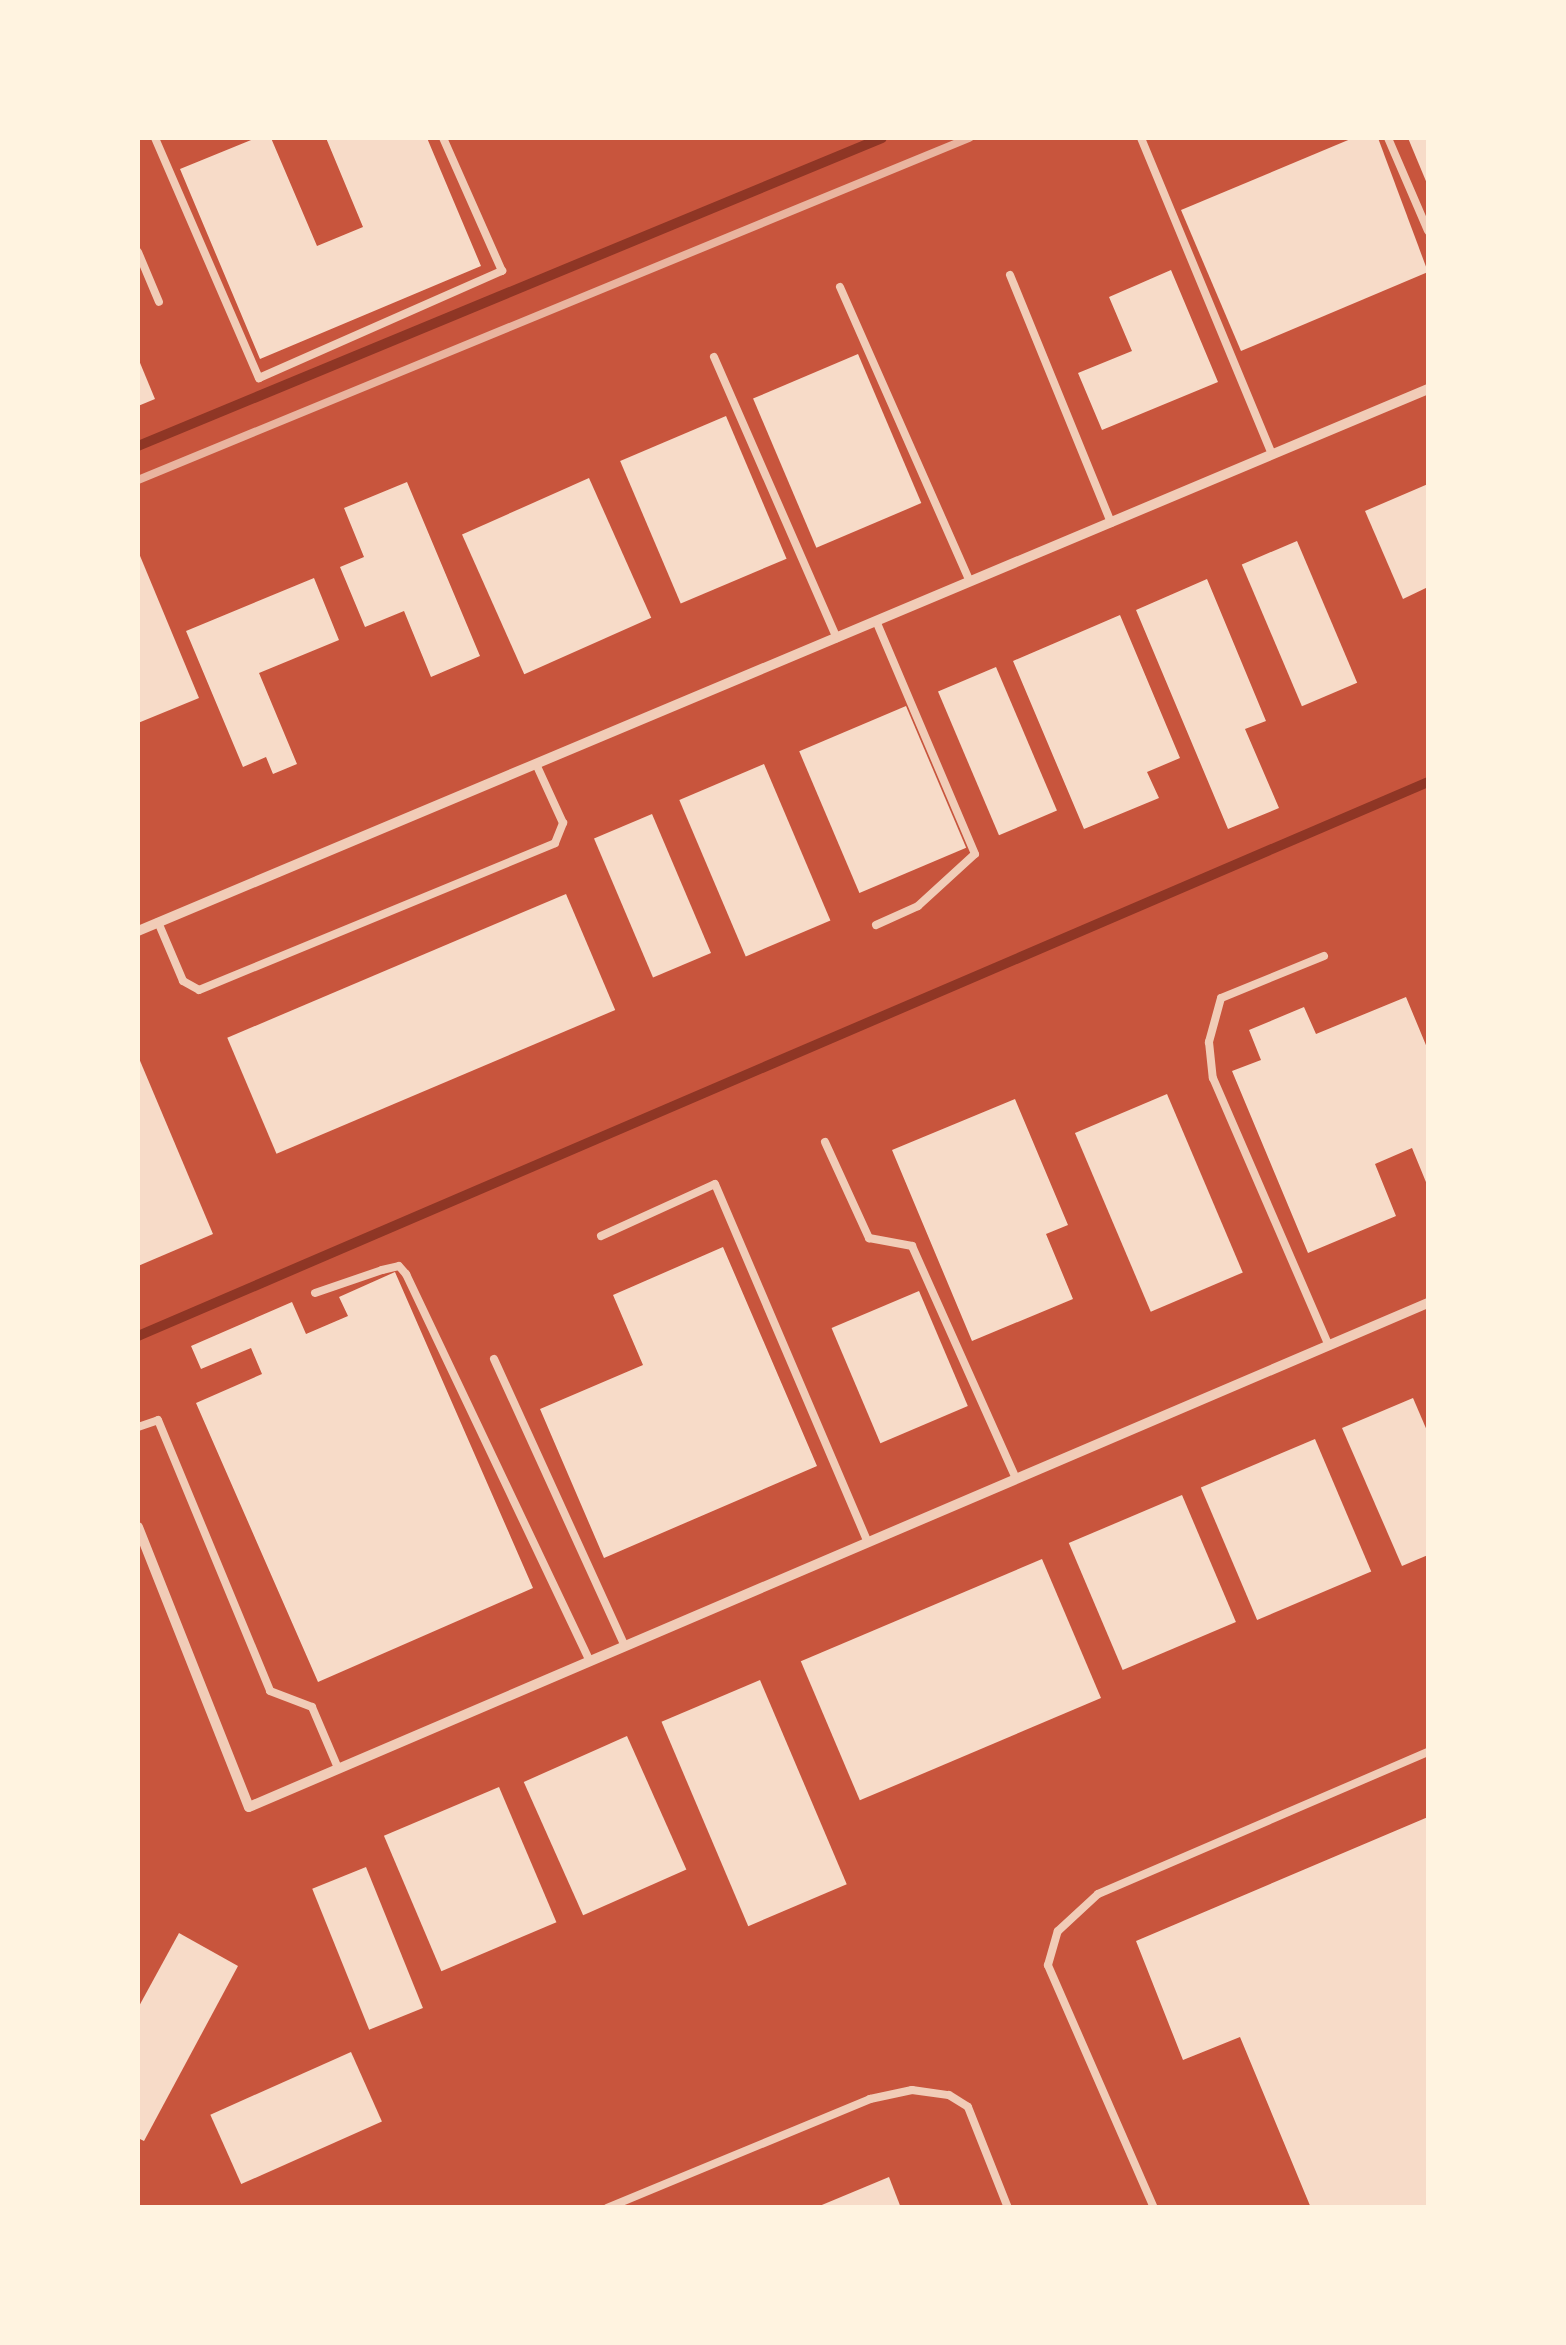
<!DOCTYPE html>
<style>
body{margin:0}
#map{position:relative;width:1566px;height:2345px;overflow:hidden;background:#c8553d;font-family:Helvetica,sans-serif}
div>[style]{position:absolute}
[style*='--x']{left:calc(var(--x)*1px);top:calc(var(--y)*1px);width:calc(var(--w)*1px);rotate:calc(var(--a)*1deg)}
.stream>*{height:10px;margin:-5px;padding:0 5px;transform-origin:5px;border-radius:5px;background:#8f3625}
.building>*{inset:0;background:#f7dbc8;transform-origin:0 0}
.service>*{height:8px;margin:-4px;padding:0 4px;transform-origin:4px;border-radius:4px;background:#f1ccb7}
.minor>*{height:10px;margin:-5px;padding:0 5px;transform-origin:5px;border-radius:5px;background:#f1ccb7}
.rail>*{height:8px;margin:-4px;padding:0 4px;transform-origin:4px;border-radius:4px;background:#e9b49f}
span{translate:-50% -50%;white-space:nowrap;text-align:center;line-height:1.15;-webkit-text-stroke:10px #fff3e0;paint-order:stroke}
.frame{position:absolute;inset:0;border:140px solid #fff3e0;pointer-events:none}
</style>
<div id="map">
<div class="stream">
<i style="--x:138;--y:446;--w:805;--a:-22.49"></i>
<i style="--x:138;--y:1336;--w:1404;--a:-23.24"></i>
</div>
<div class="building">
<i style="clip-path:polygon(256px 138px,271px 138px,317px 246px,363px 227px,326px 138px,427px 138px,481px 266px,260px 359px,180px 169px)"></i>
<i style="clip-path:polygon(1353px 138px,1378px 138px,1428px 272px,1241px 351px,1181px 210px)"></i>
<i style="clip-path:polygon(1408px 138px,1428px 138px,1428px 186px)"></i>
<i style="clip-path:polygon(1171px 270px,1218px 382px,1102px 430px,1078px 373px,1132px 351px,1109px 297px)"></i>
<i style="left:858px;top:354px;width:162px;height:114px;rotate:67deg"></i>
<i style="clip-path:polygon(138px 358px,155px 399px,138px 406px)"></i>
<i style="left:726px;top:416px;width:155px;height:115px;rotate:67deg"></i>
<i style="left:589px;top:478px;width:153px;height:139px;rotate:66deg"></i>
<i style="clip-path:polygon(407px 482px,480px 656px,431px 677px,404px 611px,365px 627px,340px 567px,364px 557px,344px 508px)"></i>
<i style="clip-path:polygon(1428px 484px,1428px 587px,1403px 599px,1365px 511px)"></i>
<i style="left:1297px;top:541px;width:154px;height:60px;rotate:67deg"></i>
<i style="clip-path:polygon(138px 551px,199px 698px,138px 723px)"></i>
<i style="clip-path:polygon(314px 578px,339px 640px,259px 673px,297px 764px,273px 774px,266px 757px,243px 767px,186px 631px)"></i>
<i style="clip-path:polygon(1207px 579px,1266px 721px,1245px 729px,1279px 808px,1228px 829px,1136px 610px)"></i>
<i style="clip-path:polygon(1120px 615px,1180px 758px,1147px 772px,1159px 798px,1084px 829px,1013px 661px)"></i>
<i style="left:996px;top:667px;width:156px;height:63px;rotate:67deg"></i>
<i style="left:906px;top:706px;width:154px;height:116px;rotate:67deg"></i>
<i style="left:764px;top:764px;width:170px;height:92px;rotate:67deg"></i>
<i style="left:652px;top:814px;width:151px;height:63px;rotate:67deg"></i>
<i style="left:566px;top:894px;width:126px;height:368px;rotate:67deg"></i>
<i style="clip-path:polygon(1406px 997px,1428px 1050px,1428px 1187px,1412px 1148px,1375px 1164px,1396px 1216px,1308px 1253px,1232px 1071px,1261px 1060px,1249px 1030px,1304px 1007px,1316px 1034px)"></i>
<i style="clip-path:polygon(138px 1056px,213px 1234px,138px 1266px)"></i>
<i style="left:1167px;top:1094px;width:194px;height:100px;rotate:67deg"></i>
<i style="clip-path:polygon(1015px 1099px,1068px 1225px,1046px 1234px,1073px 1299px,972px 1341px,892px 1150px)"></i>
<i style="clip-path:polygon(723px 1247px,817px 1466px,604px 1558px,540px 1409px,643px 1365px,613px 1295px)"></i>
<i style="clip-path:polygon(395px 1272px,533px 1588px,318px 1682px,196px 1403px,262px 1374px,251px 1348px,201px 1369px,191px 1346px,292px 1302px,306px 1334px,348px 1316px,339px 1297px)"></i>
<i style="left:919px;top:1291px;width:125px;height:95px;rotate:67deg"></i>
<i style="clip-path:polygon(1413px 1398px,1428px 1433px,1428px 1555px,1402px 1566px,1342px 1428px)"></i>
<i style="left:1315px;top:1439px;width:144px;height:124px;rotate:67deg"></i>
<i style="left:1182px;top:1495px;width:138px;height:123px;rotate:67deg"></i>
<i style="left:1042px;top:1559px;width:151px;height:262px;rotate:67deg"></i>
<i style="left:760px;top:1680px;width:222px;height:107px;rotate:67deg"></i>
<i style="left:627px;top:1736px;width:146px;height:113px;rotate:66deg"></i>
<i style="left:499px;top:1787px;width:147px;height:125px;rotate:67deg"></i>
<i style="clip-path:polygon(1428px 1817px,1428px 2208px,1311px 2208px,1240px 2037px,1183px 2060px,1136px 1941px)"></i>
<i style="left:366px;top:1867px;width:152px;height:58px;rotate:68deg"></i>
<i style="clip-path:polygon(179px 1933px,238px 1966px,144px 2141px,138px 2138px,138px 2008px)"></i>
<i style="left:351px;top:2052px;width:76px;height:154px;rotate:66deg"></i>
<i style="clip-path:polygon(889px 2177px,901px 2208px,817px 2208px,817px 2207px)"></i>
</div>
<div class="service">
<i style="--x:155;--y:138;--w:262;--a:66.6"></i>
<i style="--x:259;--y:378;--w:266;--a:-23.8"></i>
<i style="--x:502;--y:271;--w:145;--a:-113.9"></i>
<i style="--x:1141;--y:138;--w:343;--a:67.5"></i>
<i style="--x:1388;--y:138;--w:101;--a:66.7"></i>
<i style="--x:138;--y:252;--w:54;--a:67.2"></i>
<i style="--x:1010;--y:275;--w:268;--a:67.8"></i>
<i style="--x:840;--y:287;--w:322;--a:66.2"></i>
<i style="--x:714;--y:357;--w:307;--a:66.4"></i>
<i style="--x:158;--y:922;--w:64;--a:67"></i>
<i style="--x:183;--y:981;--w:18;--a:29"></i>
<i style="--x:199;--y:990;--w:385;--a:-22.4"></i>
<i style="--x:555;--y:843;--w:22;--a:-68"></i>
<i style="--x:563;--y:823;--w:65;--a:-114.6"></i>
<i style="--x:876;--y:925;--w:46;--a:-24.3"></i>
<i style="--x:918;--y:906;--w:77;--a:-42.4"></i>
<i style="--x:975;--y:854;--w:253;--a:-113"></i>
<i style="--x:1324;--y:956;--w:111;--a:157.8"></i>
<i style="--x:1221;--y:998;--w:46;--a:105.3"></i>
<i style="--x:1209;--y:1042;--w:36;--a:84"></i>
<i style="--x:1213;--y:1078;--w:292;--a:66.6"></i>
<i style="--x:825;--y:1142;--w:106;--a:65.4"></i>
<i style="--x:869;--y:1238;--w:44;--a:10.5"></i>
<i style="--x:912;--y:1246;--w:255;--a:65.9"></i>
<i style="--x:601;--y:1236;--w:125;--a:-24.5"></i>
<i style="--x:715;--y:1184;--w:389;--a:66.9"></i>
<i style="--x:315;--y:1293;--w:71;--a:-18.9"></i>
<i style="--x:382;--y:1270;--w:17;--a:-13"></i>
<i style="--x:399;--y:1266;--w:11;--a:49"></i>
<i style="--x:406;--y:1274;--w:429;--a:64.6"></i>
<i style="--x:494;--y:1359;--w:315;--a:65.5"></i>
<i style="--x:138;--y:1427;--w:21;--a:-19"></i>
<i style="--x:158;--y:1420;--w:293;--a:67.5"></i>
<i style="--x:270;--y:1691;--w:45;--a:20.9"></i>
<i style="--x:312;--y:1707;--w:66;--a:66.9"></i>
<i style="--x:607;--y:2208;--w:285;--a:-22.5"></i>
<i style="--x:870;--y:2099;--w:43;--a:-12.1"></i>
<i style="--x:912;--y:2090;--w:37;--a:8"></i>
<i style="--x:949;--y:2095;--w:22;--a:32"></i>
<i style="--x:968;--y:2107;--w:109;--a:68.4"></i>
<i style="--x:1154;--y:2208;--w:265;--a:-113.6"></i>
<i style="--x:1048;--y:1965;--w:35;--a:-74"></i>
<i style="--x:1058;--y:1931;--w:54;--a:-42.8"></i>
<i style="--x:1098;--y:1894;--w:359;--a:-23.3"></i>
</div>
<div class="minor">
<i style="--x:138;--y:931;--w:1399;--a:-22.79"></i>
<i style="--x:138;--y:1527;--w:301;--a:68.4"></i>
<i style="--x:249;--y:1807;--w:1282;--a:-23.15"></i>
</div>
<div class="rail">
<i style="--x:138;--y:480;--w:899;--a:-22.37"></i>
</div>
<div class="frame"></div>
</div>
